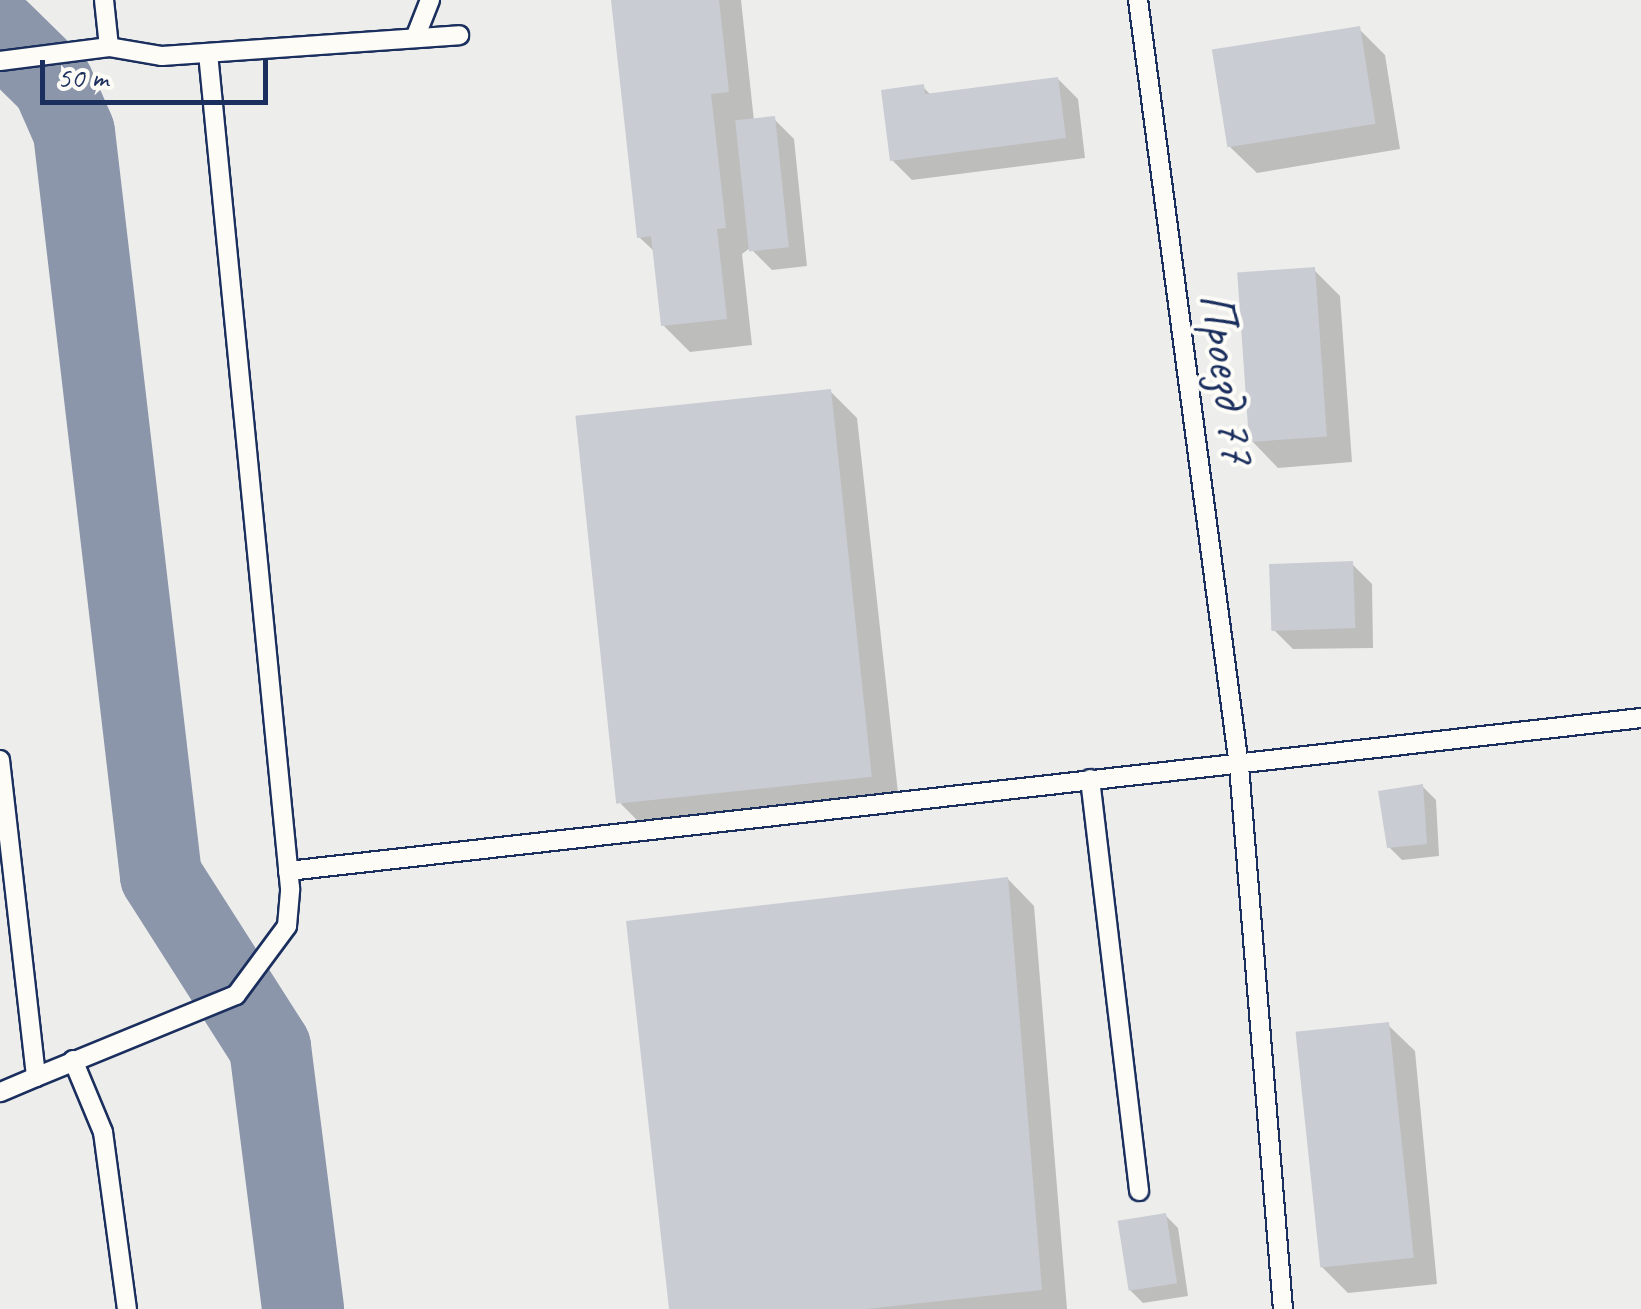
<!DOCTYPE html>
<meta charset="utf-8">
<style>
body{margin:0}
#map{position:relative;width:1641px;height:1309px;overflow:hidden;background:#fdfcf7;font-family:Caveat,sans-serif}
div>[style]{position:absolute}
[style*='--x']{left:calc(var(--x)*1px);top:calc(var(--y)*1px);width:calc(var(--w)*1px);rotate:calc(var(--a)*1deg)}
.built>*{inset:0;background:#edeeec;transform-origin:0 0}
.shadow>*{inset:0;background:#0003}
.taxiway>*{height:82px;margin:-41px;padding:0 41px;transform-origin:41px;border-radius:41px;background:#8c96aa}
.building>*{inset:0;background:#c9ccd3;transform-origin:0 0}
.roads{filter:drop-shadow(2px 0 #1b2f5e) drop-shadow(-2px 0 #1b2f5e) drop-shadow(0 2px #1b2f5e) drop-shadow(0 -2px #1b2f5e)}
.lane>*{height:18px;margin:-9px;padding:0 9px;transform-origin:9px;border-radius:9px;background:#fdfcf7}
span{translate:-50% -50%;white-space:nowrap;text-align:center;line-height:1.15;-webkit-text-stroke:8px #fdfcf7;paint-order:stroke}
.street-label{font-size:50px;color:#1b2f5e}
.scale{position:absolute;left:40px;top:60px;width:228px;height:45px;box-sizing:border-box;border:5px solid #1b2f5e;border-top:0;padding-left:12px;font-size:30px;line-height:35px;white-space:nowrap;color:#1b2f5e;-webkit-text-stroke:8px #fdfcf7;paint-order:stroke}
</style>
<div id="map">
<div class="built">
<i style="left:0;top:0;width:1641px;height:1309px"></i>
</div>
<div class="shadow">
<i style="clip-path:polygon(613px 0,741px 0,754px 121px,774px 119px,794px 139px,807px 266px,772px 270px,750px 248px,742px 254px,752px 345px,690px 352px,663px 325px,656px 253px,639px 237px)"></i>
<i style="clip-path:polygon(1359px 29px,1385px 55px,1400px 149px,1257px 173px,1230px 147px)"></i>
<i style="clip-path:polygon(1058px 79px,1078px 99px,1085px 158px,912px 180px,892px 160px,923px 87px,932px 96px)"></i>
<i style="clip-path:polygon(1314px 270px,1340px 296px,1352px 462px,1278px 468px,1252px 441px)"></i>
<i style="clip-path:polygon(830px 391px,857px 418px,899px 802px,647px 830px,621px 804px)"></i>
<i style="clip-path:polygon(1352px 564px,1372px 584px,1373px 648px,1293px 649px,1273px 629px)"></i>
<i style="clip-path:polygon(1423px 787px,1436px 800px,1439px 856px,1402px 860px,1389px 847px)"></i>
<i style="clip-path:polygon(1008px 879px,1034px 906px,1067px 1309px,672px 1309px)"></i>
<i style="clip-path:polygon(1388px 1025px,1415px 1051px,1437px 1284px,1348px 1293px,1322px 1267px)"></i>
<i style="clip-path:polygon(1165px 1215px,1178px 1228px,1188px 1296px,1143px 1303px,1130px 1290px)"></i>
</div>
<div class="taxiway">
<i style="--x:0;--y:32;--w:74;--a:44.5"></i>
<i style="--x:53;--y:84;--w:52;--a:66.4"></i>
<i style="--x:74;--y:132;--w:749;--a:83.33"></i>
<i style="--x:161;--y:876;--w:203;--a:57.5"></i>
<i style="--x:270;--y:1047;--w:264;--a:82.8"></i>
</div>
<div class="building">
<i style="clip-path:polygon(611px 0,719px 0,729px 92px,711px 94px,726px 228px,717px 229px,727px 319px,661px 326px,651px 236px,637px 238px)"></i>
<i style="left:1360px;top:26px;width:99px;height:150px;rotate:81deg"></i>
<i style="clip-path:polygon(1058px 77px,1066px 138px,890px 161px,881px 90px,924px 84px,925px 94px)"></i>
<i style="left:775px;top:116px;width:132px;height:40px;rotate:84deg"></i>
<i style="left:1315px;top:267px;width:170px;height:78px;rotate:86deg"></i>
<i style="left:831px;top:389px;width:390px;height:257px;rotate:84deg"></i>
<i style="left:1353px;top:561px;width:67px;height:84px;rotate:88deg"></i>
<i style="clip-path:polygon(1423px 784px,1427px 844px,1387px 848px,1378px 791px)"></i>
<i style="clip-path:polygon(1008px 877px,1042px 1290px,866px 1309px,669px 1309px,626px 921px)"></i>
<i style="left:1389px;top:1022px;width:237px;height:94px;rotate:84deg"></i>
<i style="left:1166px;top:1213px;width:71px;height:49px;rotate:81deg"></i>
</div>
<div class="roads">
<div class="lane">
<i style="--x:104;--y:0;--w:47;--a:83.9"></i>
<i style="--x:1138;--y:0;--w:773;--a:82.49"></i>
<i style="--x:1239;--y:766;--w:545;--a:85.37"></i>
<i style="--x:415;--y:38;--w:41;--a:-68.5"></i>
<i style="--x:0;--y:61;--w:110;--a:-7.3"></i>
<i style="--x:109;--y:47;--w:54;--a:9.6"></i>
<i style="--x:162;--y:56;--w:298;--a:-4"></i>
<i style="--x:0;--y:760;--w:319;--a:83.5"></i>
<i style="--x:36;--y:1077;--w:39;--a:157"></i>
<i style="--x:1090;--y:779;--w:415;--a:83.2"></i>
<i style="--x:288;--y:871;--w:1362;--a:-6.45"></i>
<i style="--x:73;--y:1060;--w:78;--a:67.4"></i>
<i style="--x:103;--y:1132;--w:179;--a:82.3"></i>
<i style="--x:36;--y:1077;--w:216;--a:-22.3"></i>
<i style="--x:236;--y:995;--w:86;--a:-53.5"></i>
<i style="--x:287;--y:926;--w:38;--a:-85"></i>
<i style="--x:290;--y:888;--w:839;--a:-95.61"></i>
</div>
</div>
<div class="street-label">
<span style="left:1228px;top:378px;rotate:82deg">Проезд 77</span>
</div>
<div class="scale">50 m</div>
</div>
